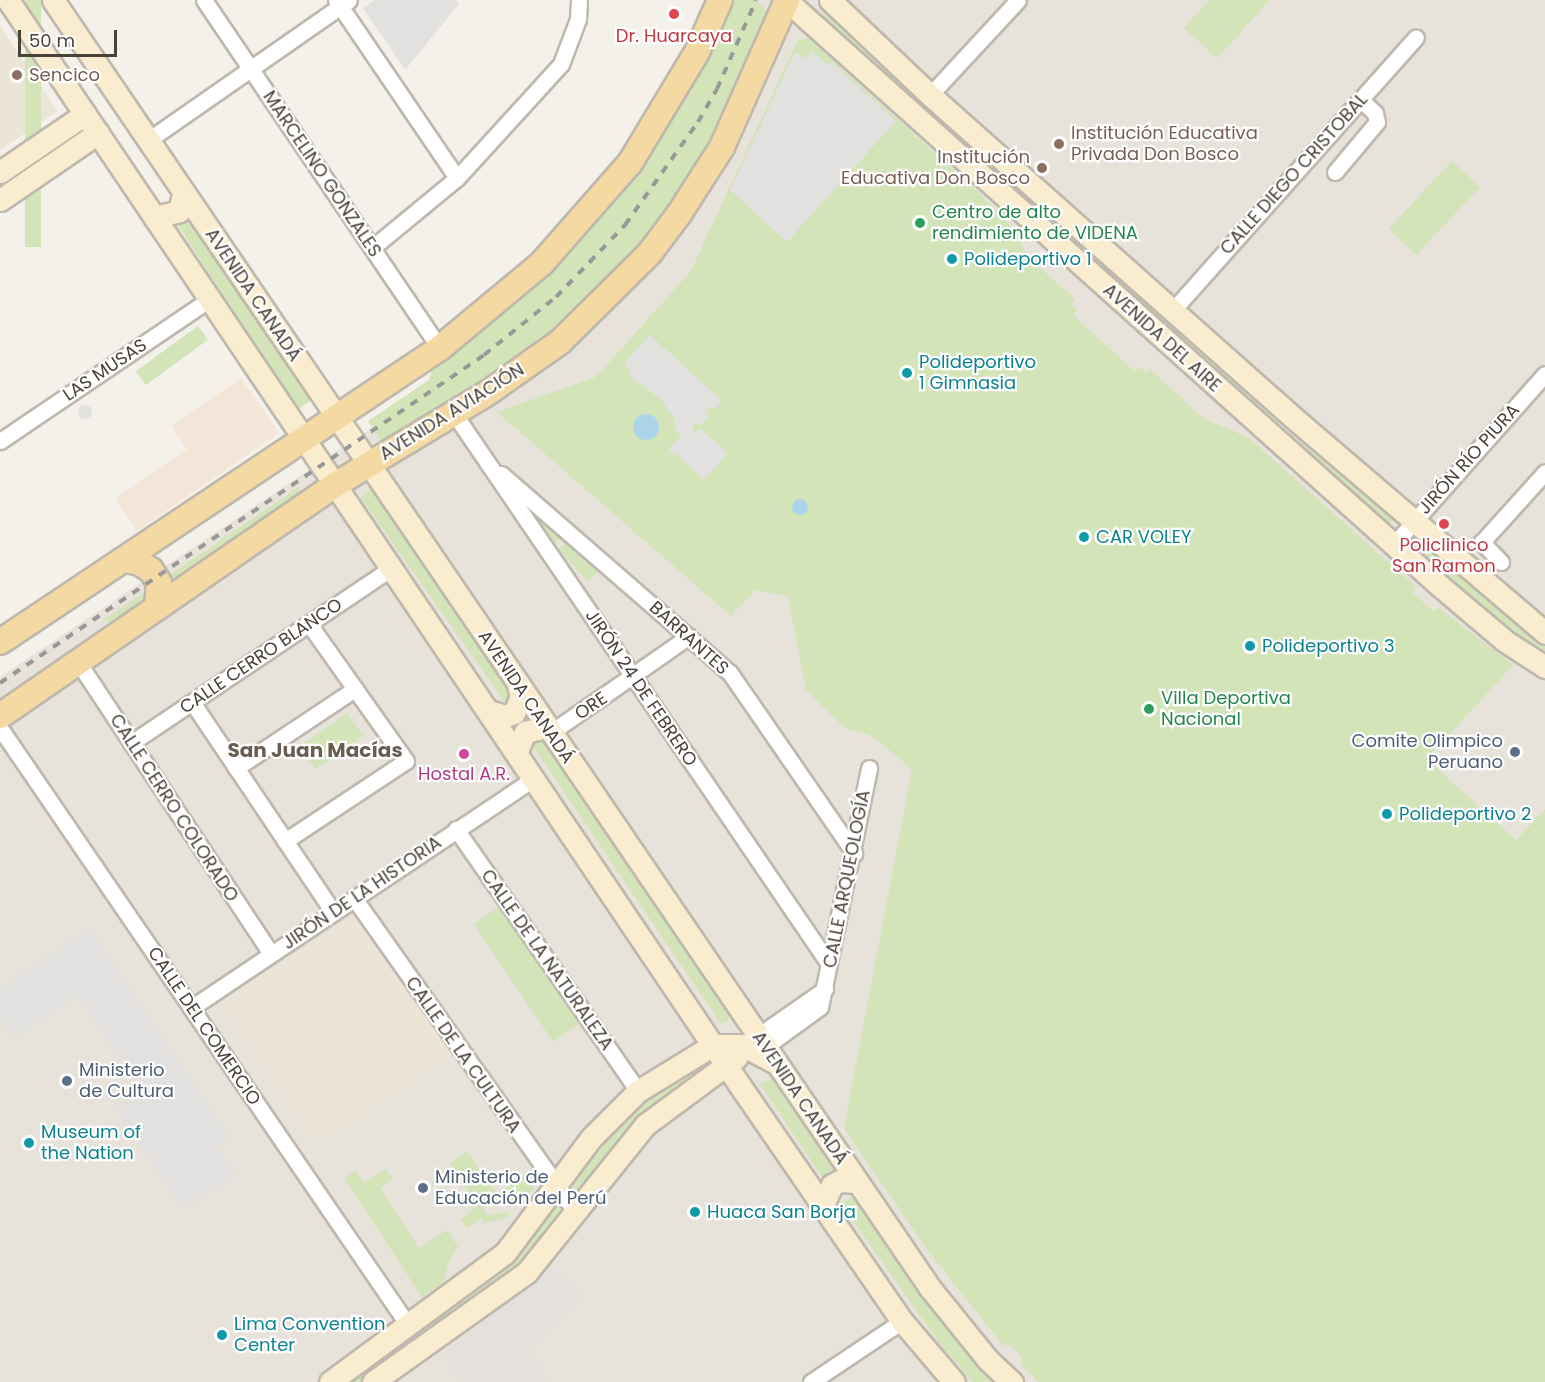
<!DOCTYPE html>
<meta charset="utf-8">
<style>
body{margin:0}
#map{position:relative;width:1545px;height:1382px;overflow:hidden;background:#f4f1eb;font-family:Poppins,sans-serif}
div>[style]{position:absolute}
[style*='--x']{left:calc(var(--x)*1px);top:calc(var(--y)*1px);width:calc(var(--w)*1px);rotate:calc(var(--a)*1deg)}
.residential>*{inset:0;background:#e7e2da}
.commercial>*{inset:0;background:#f3e6d9}
.industrial>*{inset:0;background:#e4e0dc}
.education>*{inset:0;background:#ece4d6;transform-origin:0 0}
.green>*{inset:0;background:#d3e4b8;transform-origin:0 0}
.parking>*{inset:0;background:#e3e1df}
.round{border-radius:50%}
.water>*{inset:0;background:#add5ea}
.roads{filter:drop-shadow(2px 0 #bfb8ae) drop-shadow(-2px 0 #bfb8ae) drop-shadow(0 2px #bfb8ae) drop-shadow(0 -2px #bfb8ae)}
.street>*{height:15px;margin:-7.5px;padding:0 7.5px;transform-origin:7.5px;border-radius:7.5px;background:#fff}
.secondary>*{height:21px;margin:-10.5px;padding:0 10.5px;transform-origin:10.5px;border-radius:10.5px;background:#faedcf}
.primary>*{height:24px;margin:-12px;padding:0 12px;transform-origin:12px;border-radius:12px;background:#f5d9a3}
.rail>*{height:4px;margin-top:-2px;transform-origin:0;background:repeating-linear-gradient(90deg,#989898 0 8px,transparent 0 16px)}
.dots>*{width:16px;height:16px;translate:-50% -50%;box-sizing:border-box;border:3px solid #fff;border-radius:50%}
span{translate:-50% -50%;white-space:nowrap;text-align:center;line-height:1.15;-webkit-text-stroke:4.5px #fff;paint-order:stroke}
.health-label{font-size:18px;color:#be3a42}
.education-label{font-size:18px;color:#785e54}
.left{translate:0 -50%;text-align:left}
.right{translate:-100% -50%;text-align:right}
.street-label{font-size:18px;color:#484139}
.leisure-label{font-size:18px;color:#27864d}
.culture-label{font-size:18px;color:#0d838f}
.service-label{font-size:18px;color:#4e5e75}
.hotel-label{font-size:18px;color:#b23c85}
.neighbourhood-label{font-size:20px;color:#695e51;font-weight:700}
.scale{position:absolute;left:18px;top:30px;width:99px;height:27px;box-sizing:border-box;border:3px solid #484139;border-top:0;padding-left:8px;font-size:18px;line-height:21px;white-space:nowrap;color:#484139;-webkit-text-stroke:4px #fff;paint-order:stroke}
</style>
<div id="map">
<div class="residential">
<i style="clip-path:polygon(750px 0,1545px 0,1545px 1382px,0 1382px,0 677px,413px 400px,584px 265px)"></i>
</div>
<div class="commercial">
<i style="clip-path:polygon(241px 378px,279px 433px,137px 531px,115px 498px,187px 449px,171px 426px)"></i>
</div>
<div class="industrial">
<i style="clip-path:polygon(549px 1266px,584px 1295px,531px 1352px,549px 1382px,503px 1382px,498px 1376px,490px 1382px,459px 1382px,442px 1354px)"></i>
</div>
<div class="education">
<i style="clip-path:polygon(0 26px,58px 111px,0 150px)"></i>
<i style="left:358px;top:912px;width:171px;height:163px;rotate:56deg"></i>
</div>
<div class="green">
<i style="left:25px;top:0;width:16px;height:247px"></i>
<i style="clip-path:polygon(732px 0,755px 0,766px 10px,737px 101px,683px 189px,633px 255px,551px 335px,489px 380px,382px 442px,368px 421px,429px 380px,434px 363px,540px 279px,606px 211px,679px 108px)"></i>
<i style="clip-path:polygon(1209px 0,1270px 0,1217px 58px,1184px 28px)"></i>
<i style="clip-path:polygon(823px 4px,970px 140px,968px 144px,964px 146px,823px 23px)"></i>
<i style="clip-path:polygon(808px 38px,979px 193px,1012px 227px,1030px 259px,1075px 299px,1071px 304px,1077px 310px,1073px 315px,1134px 371px,1139px 367px,1146px 373px,1150px 369px,1203px 418px,1249px 438px,1416px 587px,1412px 592px,1433px 611px,1439px 608px,1513px 665px,1427px 759px,1516px 840px,1545px 809px,1545px 1382px,1039px 1382px,1021px 1365px,1021px 1356px,1010px 1345px,1003px 1345px,928px 1251px,844px 1128px,912px 769px,872px 736px,845px 728px,806px 690px,788px 596px,755px 590px,731px 616px,497px 412px,596px 377px,691px 271px,797px 41px)"></i>
<i style="left:991px;top:157px;width:392px;height:11px;rotate:42deg"></i>
<i style="left:1452px;top:161px;width:38px;height:93px;rotate:43deg"></i>
<i style="left:188px;top:212px;width:225px;height:16px;rotate:57deg"></i>
<i style="left:198px;top:326px;width:17px;height:77px;rotate:54deg"></i>
<i style="clip-path:polygon(1303px 435px,1396px 516px,1386px 528px,1294px 443px)"></i>
<i style="clip-path:polygon(302px 485px,290px 503px,233px 537px,215px 555px,116px 624px,103px 620px)"></i>
<i style="clip-path:polygon(372px 488px,515px 698px,507px 705px,361px 498px)"></i>
<i style="clip-path:polygon(520px 491px,567px 531px,555px 543px)"></i>
<i style="clip-path:polygon(1418px 534px,1545px 642px,1545px 655px,1522px 642px,1407px 548px)"></i>
<i style="left:574px;top:536px;width:43px;height:20px;rotate:48deg"></i>
<i style="left:347px;top:713px;width:28px;height:58px;rotate:55deg"></i>
<i style="clip-path:polygon(543px 738px,731px 1014px,727px 1022px,721px 1024px,532px 745px,533px 741px)"></i>
<i style="left:502px;top:905px;width:142px;height:34px;rotate:56deg"></i>
<i style="clip-path:polygon(701px 1063px,704px 1071px,650px 1106px,579px 1198px,516px 1270px,429px 1333px,425px 1327px,483px 1282px,531px 1236px,638px 1102px)"></i>
<i style="clip-path:polygon(771px 1079px,837px 1172px,824px 1180px,760px 1084px)"></i>
<i style="clip-path:polygon(466px 1151px,497px 1194px,526px 1175px,534px 1188px,521px 1202px,489px 1199px,481px 1203px,487px 1215px,508px 1212px,509px 1217px,484px 1223px,481px 1218px,467px 1228px,460px 1220px,477px 1206px,450px 1164px)"></i>
<i style="clip-path:polygon(386px 1169px,393px 1179px,380px 1188px,419px 1248px,447px 1230px,458px 1247px,450px 1259px,443px 1283px,422px 1297px,344px 1178px,355px 1171px,364px 1183px)"></i>
<i style="clip-path:polygon(852px 1196px,956px 1337px,996px 1382px,973px 1382px,941px 1345px,841px 1204px)"></i>
<i style="clip-path:polygon(382px 1356px,387px 1363px,360px 1382px,342px 1382px)"></i>
</div>
<div class="parking">
<i style="clip-path:polygon(375px 0,456px 0,459px 4px,405px 70px,363px 8px)"></i>
<i style="clip-path:polygon(812px 50px,826px 64px,831px 62px,896px 121px,787px 242px,730px 190px,795px 52px,805px 59px)"></i>
<i style="clip-path:polygon(650px 335px,722px 401px,716px 408px,704px 409px,709px 416px,699px 426px,693px 421px,693px 435px,699px 428px,728px 453px,704px 480px,678px 455px,668px 452px,682px 433px,676px 432px,675px 420px,661px 399px,632px 378px,625px 362px)"></i>
<i class="round" style="left:78px;top:405px;width:14px;height:14px"></i>
<i style="clip-path:polygon(89px 928px,230px 1136px,216px 1146px,236px 1175px,184px 1210px,113px 1107px,141px 1088px,78px 996px,14px 1039px,0 1018px,0 988px)"></i>
</div>
<div class="water">
<i class="round" style="left:633px;top:414px;width:26px;height:26px"></i>
<i class="round" style="left:792px;top:499px;width:16px;height:16px"></i>
</div>
<div class="roads">
<div class="street">
<i style="--x:204;--y:0;--w:420;--a:55.9"></i>
<i style="--x:336;--y:0;--w:215;--a:55.8"></i>
<i style="--x:930;--y:95;--w:129;--a:-47.2"></i>
<i style="--x:147;--y:141;--w:246;--a:-34.9"></i>
<i style="--x:1335;--y:172;--w:65;--a:-50"></i>
<i style="--x:1377;--y:122;--w:9;--a:-103"></i>
<i style="--x:1375;--y:113;--w:19;--a:-137"></i>
<i style="--x:372;--y:248;--w:110;--a:-39.5"></i>
<i style="--x:457;--y:178;--w:154;--a:-47.6"></i>
<i style="--x:561;--y:64;--w:48;--a:-69.3"></i>
<i style="--x:578;--y:19;--w:19;--a:-87"></i>
<i style="--x:1173;--y:310;--w:365;--a:-48.3"></i>
<i style="--x:453;--y:412;--w:668;--a:55.74"></i>
<i style="--x:0;--y:441;--w:254;--a:-34.1"></i>
<i style="--x:501;--y:474;--w:303;--a:41"></i>
<i style="--x:730;--y:673;--w:219;--a:55.4"></i>
<i style="--x:1394;--y:544;--w:227;--a:-48.4"></i>
<i style="--x:1501;--y:562;--w:28;--a:-134"></i>
<i style="--x:1482;--y:542;--w:94;--a:-48"></i>
<i style="--x:78;--y:662;--w:350;--a:56.5"></i>
<i style="--x:192;--y:702;--w:253;--a:56.1"></i>
<i style="--x:0;--y:728;--w:723;--a:55.65"></i>
<i style="--x:550;--y:733;--w:169;--a:-34.9"></i>
<i style="--x:131;--y:743;--w:312;--a:-33.9"></i>
<i style="--x:236;--y:768;--w:143;--a:-33.6"></i>
<i style="--x:456;--y:829;--w:319;--a:55.2"></i>
<i style="--x:285;--y:841;--w:145;--a:-33.5"></i>
<i style="--x:406;--y:761;--w:168;--a:-125.3"></i>
<i style="--x:354;--y:898;--w:383;--a:54.8"></i>
<i style="--x:191;--y:1008;--w:413;--a:-33.8"></i>
<i style="--x:758;--y:1036;--w:82;--a:-35"></i>
<i style="--x:765;--y:1047;--w:68;--a:-36"></i>
<i style="--x:820;--y:1007;--w:244;--a:-78.4"></i>
<i style="--x:811;--y:1382;--w:110;--a:-33.8"></i>
</div>
<div class="secondary">
<i style="--x:8;--y:0;--w:1315;--a:56.01"></i>
<i style="--x:743;--y:1090;--w:280;--a:55.5"></i>
<i style="--x:902;--y:1321;--w:80;--a:49.6"></i>
<i style="--x:53;--y:0;--w:1558;--a:55.75"></i>
<i style="--x:930;--y:1288;--w:92;--a:51.1"></i>
<i style="--x:988;--y:1360;--w:33;--a:43"></i>
<i style="--x:786;--y:0;--w:878;--a:41.86"></i>
<i style="--x:1440;--y:586;--w:85;--a:40.2"></i>
<i style="--x:1505;--y:641;--w:48;--a:33"></i>
<i style="--x:830;--y:0;--w:138;--a:43.5"></i>
<i style="--x:930;--y:95;--w:489;--a:41.6"></i>
<i style="--x:1296;--y:420;--w:328;--a:40.5"></i>
<i style="--x:0;--y:172;--w:103;--a:-34.3"></i>
<i style="--x:0;--y:200;--w:119;--a:-34.4"></i>
<i style="--x:154;--y:217;--w:26;--a:-13"></i>
<i style="--x:179;--y:211;--w:18;--a:-77"></i>
<i style="--x:489;--y:711;--w:17;--a:17"></i>
<i style="--x:505;--y:716;--w:9;--a:-18"></i>
<i style="--x:514;--y:713;--w:18;--a:-68"></i>
<i style="--x:521;--y:696;--w:10;--a:-107"></i>
<i style="--x:517;--y:751;--w:21;--a:-67"></i>
<i style="--x:525;--y:732;--w:22;--a:-13"></i>
<i style="--x:823;--y:1205;--w:22;--a:-66"></i>
<i style="--x:832;--y:1185;--w:9;--a:-27"></i>
<i style="--x:840;--y:1181;--w:17;--a:3"></i>
<i style="--x:330;--y:1382;--w:217;--a:-36.4"></i>
<i style="--x:505;--y:1253;--w:144;--a:-53.2"></i>
<i style="--x:591;--y:1138;--w:66;--a:-45"></i>
<i style="--x:638;--y:1091;--w:88;--a:-31.5"></i>
<i style="--x:713;--y:1045;--w:29;--a:0"></i>
<i style="--x:742;--y:1045;--w:36;--a:28"></i>
<i style="--x:373;--y:1382;--w:189;--a:-35.5"></i>
<i style="--x:527;--y:1272;--w:189;--a:-51.2"></i>
<i style="--x:645;--y:1125;--w:114;--a:-36.5"></i>
</div>
<div class="primary">
<i style="--x:123;--y:560;--w:15;--a:8"></i>
<i style="--x:138;--y:562;--w:15;--a:32"></i>
<i style="--x:151;--y:570;--w:15;--a:58"></i>
<i style="--x:159;--y:583;--w:25;--a:95"></i>
<i style="--x:0;--y:642;--w:529;--a:-33.75"></i>
<i style="--x:440;--y:348;--w:133;--a:-39.8"></i>
<i style="--x:542;--y:263;--w:133;--a:-48.7"></i>
<i style="--x:630;--y:163;--w:130;--a:-58.9"></i>
<i style="--x:697;--y:52;--w:57;--a:-66.1"></i>
<i style="--x:0;--y:716;--w:407;--a:-34.6"></i>
<i style="--x:335;--y:485;--w:180;--a:-31.1"></i>
<i style="--x:489;--y:392;--w:87;--a:-35.2"></i>
<i style="--x:560;--y:342;--w:125;--a:-44.7"></i>
<i style="--x:649;--y:254;--w:50;--a:-53.1"></i>
<i style="--x:679;--y:214;--w:80;--a:-57.3"></i>
<i style="--x:722;--y:147;--w:161;--a:-66.1"></i>
</div>
</div>
<div class="rail">
<i style="--x:0;--y:683;--w:585;--a:-34.12"></i>
<i style="--x:484;--y:355;--w:92;--a:-38.9"></i>
<i style="--x:556;--y:297;--w:100;--a:-46.2"></i>
<i style="--x:625;--y:225;--w:126;--a:-54.7"></i>
<i style="--x:698;--y:122;--w:38;--a:-60"></i>
<i style="--x:717;--y:89;--w:97;--a:-66.3"></i>
</div>
<div class="dots">
<i style="left:674px;top:14px;background:#e0444e"></i>
<i style="left:17px;top:75px;background:#8d6e63"></i>
<i style="left:1059px;top:144px;background:#8d6e63"></i>
<i style="left:1042px;top:168px;background:#8d6e63"></i>
<i style="left:920px;top:223px;background:#2e9e5b"></i>
<i style="left:952px;top:259px;background:#0f9aa8"></i>
<i style="left:907px;top:373px;background:#0f9aa8"></i>
<i style="left:1444px;top:524px;background:#e0444e"></i>
<i style="left:1084px;top:537px;background:#0f9aa8"></i>
<i style="left:1250px;top:646px;background:#0f9aa8"></i>
<i style="left:1149px;top:709px;background:#2e9e5b"></i>
<i style="left:1515px;top:752px;background:#5c6f8a"></i>
<i style="left:464px;top:754px;background:#d1479c"></i>
<i style="left:1387px;top:814px;background:#0f9aa8"></i>
<i style="left:67px;top:1081px;background:#5c6f8a"></i>
<i style="left:29px;top:1143px;background:#0f9aa8"></i>
<i style="left:423px;top:1188px;background:#5c6f8a"></i>
<i style="left:695px;top:1212px;background:#0f9aa8"></i>
<i style="left:222px;top:1335px;background:#0f9aa8"></i>
</div>
<div class="health-label">
<span style="left:674px;top:36px">Dr. Huarcaya</span>
<span style="left:1444px;top:556px">Policlinico<br>San Ramon</span>
</div>
<div class="education-label">
<span class="left" style="left:29px;top:75px">Sencico</span>
<span class="left" style="left:1071px;top:144px">Institución Educativa<br>Privada Don Bosco</span>
<span class="right" style="left:1030px;top:168px">Institución<br>Educativa Don Bosco</span>
</div>
<div class="street-label">
<span style="left:322px;top:174px;rotate:56deg">MARCELINO GONZALES</span>
<span style="left:1294px;top:174px;rotate:-48deg">CALLE DIEGO CRISTOBAL</span>
<span style="left:253px;top:295px;rotate:56deg">AVENIDA CANADÁ</span>
<span style="left:1162px;top:338px;rotate:42deg">AVENIDA DEL AIRE</span>
<span style="left:105px;top:370px;rotate:-34deg">LAS MUSAS</span>
<span style="left:452px;top:412px;rotate:-32deg">AVENIDA AVIACIÓN</span>
<span style="left:1469px;top:459px;rotate:-48deg">JIRÓN RÍO PIURA</span>
<span style="left:689px;top:638px;rotate:42deg">BARRANTES</span>
<span style="left:261px;top:656px;rotate:-34deg">CALLE CERRO BLANCO</span>
<span style="left:641px;top:688px;rotate:56deg">JIRÓN 24 DE FEBRERO</span>
<span style="left:526px;top:697px;rotate:56deg">AVENIDA CANADÁ</span>
<span style="left:591px;top:706px;rotate:-34deg">ORE</span>
<span style="left:174px;top:808px;rotate:57deg">CALLE CERRO COLORADO</span>
<span style="left:847px;top:879px;rotate:-79deg">CALLE ARQUEOLOGÍA</span>
<span style="left:362px;top:893px;rotate:-34deg">JIRÓN DE LA HISTORIA</span>
<span style="left:547px;top:960px;rotate:55deg">CALLE DE LA NATURALEZA</span>
<span style="left:204px;top:1026px;rotate:56deg">CALLE DEL COMERCIO</span>
<span style="left:463px;top:1055px;rotate:55deg">CALLE DE LA CULTURA</span>
<span style="left:800px;top:1098px;rotate:56deg">AVENIDA CANADÁ</span>
</div>
<div class="leisure-label">
<span class="left" style="left:932px;top:223px">Centro de alto<br>rendimiento de VIDENA</span>
<span class="left" style="left:1161px;top:709px">Villa Deportiva<br>Nacional</span>
</div>
<div class="culture-label">
<span class="left" style="left:964px;top:259px">Polideportivo 1</span>
<span class="left" style="left:919px;top:373px">Polideportivo<br>1 Gimnasia</span>
<span class="left" style="left:1096px;top:537px">CAR VOLEY</span>
<span class="left" style="left:1262px;top:646px">Polideportivo 3</span>
<span class="left" style="left:1399px;top:814px">Polideportivo 2</span>
<span class="left" style="left:41px;top:1143px">Museum of<br>the Nation</span>
<span class="left" style="left:707px;top:1212px">Huaca San Borja</span>
<span class="left" style="left:234px;top:1335px">Lima Convention<br>Center</span>
</div>
<div class="service-label">
<span class="right" style="left:1503px;top:752px">Comite Olimpico<br>Peruano</span>
<span class="left" style="left:79px;top:1081px">Ministerio<br>de Cultura</span>
<span class="left" style="left:435px;top:1188px">Ministerio de<br>Educación del Perú</span>
</div>
<div class="hotel-label">
<span style="left:464px;top:774px">Hostal A.R.</span>
</div>
<div class="neighbourhood-label">
<span style="left:315px;top:750px">San Juan Macías</span>
</div>
<div class="scale">50 m</div>
</div>
